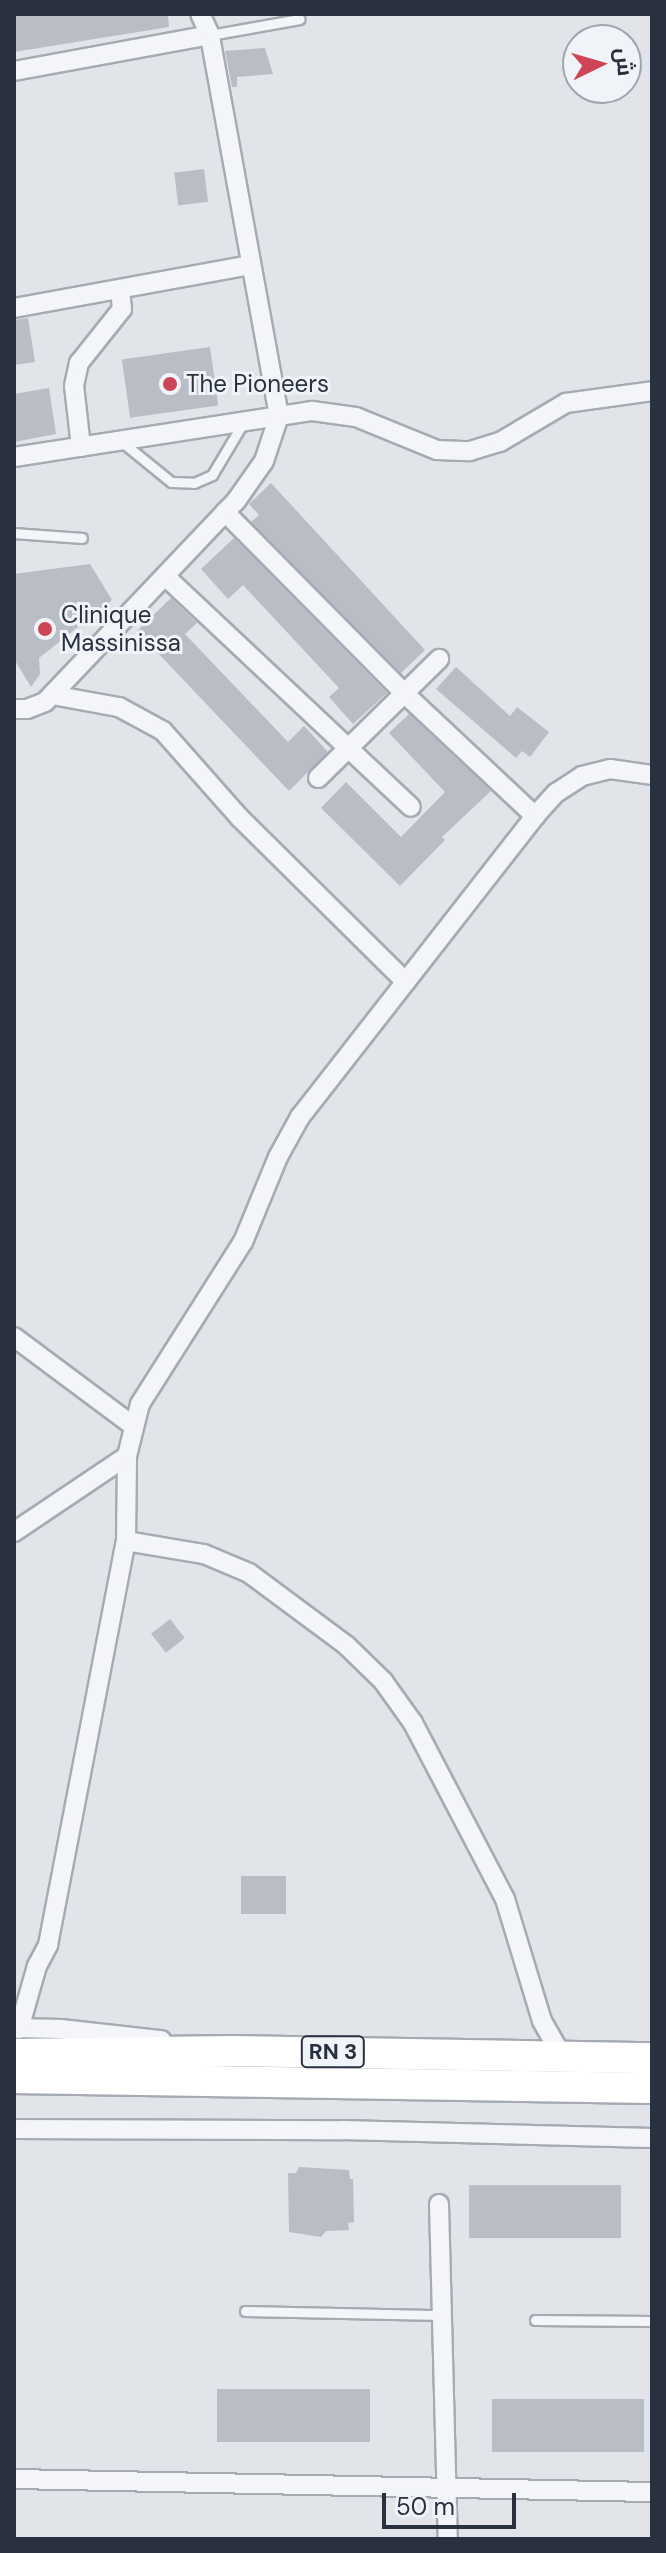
<!DOCTYPE html>
<meta charset="utf-8">
<style>
body{margin:0}
#map{position:relative;width:666px;height:2553px;overflow:hidden;background:#e1e4e9;font-family:"DM Sans",Cairo,sans-serif}
div>[style]{position:absolute}
[style*='--x']{left:calc(var(--x)*1px);top:calc(var(--y)*1px);width:calc(var(--w)*1px);rotate:calc(var(--a)*1deg)}
.building>*{inset:0;background:#b8bdc6;transform-origin:0 0}
.roads{filter:drop-shadow(2px 0 #a6abb3) drop-shadow(-2px 0 #a6abb3) drop-shadow(0 2px #a6abb3) drop-shadow(0 -2px #a6abb3)}
.service>*{height:9px;margin:-4.5px;padding:0 4.5px;transform-origin:4.5px;border-radius:4.5px;background:#f3f5f8}
.minor>*{height:18px;margin:-9px;padding:0 9px;transform-origin:9px;border-radius:9px;background:#f3f5f8}
.trunk>*{height:30px;margin:-15px;padding:0 15px;transform-origin:15px;border-radius:15px;background:#fff}
.dots>*{width:22px;height:22px;translate:-50% -50%;box-sizing:border-box;border:4px solid #f0f3f7;border-radius:50%}
span{translate:-50% -50%;white-space:nowrap;text-align:center;line-height:1.15;-webkit-text-stroke:6px #f0f3f7;paint-order:stroke}
.shield-label span{padding:2px 6px;background:#f0f3f7;border:2px solid;border-radius:6px;-webkit-text-stroke-width:0}
.shield-label{font-size:22px;color:#293141;font-weight:700}
.poi-label{font-size:24px;color:#293141}
.left{translate:0 -50%;text-align:left}
.frame{position:absolute;inset:0;border:16px solid #293141;pointer-events:none}
.north{position:absolute;left:562px;top:24px;width:80px;height:80px;box-sizing:border-box;background:#f0f3f7;border:2px solid #a0a5ae;border-radius:50%;rotate:85deg;font-size:22px;font-weight:700;line-height:32px;text-align:center;color:#293141}
.north::after{content:'';display:block;margin:auto;width:28px;height:36px;background:#ce4656;clip-path:polygon(50% 0,100% 100%,50% 72%,0 100%)}
.scale{position:absolute;left:382px;top:2493px;width:134px;height:36px;box-sizing:border-box;border:4px solid #293141;border-top:0;padding-left:10px;font-size:24px;line-height:28px;white-space:nowrap;color:#293141;-webkit-text-stroke:6px #f0f3f7;paint-order:stroke}
</style>
<div id="map">
<div class="building">
<i style="clip-path:polygon(14px 14px,168px 14px,169px 27px,14px 52px)"></i>
<i style="clip-path:polygon(265px 48px,273px 74px,237px 77px,237px 87px,232px 87px,225px 51px)"></i>
<i style="left:204px;top:169px;width:33px;height:30px;rotate:83deg"></i>
<i style="clip-path:polygon(28px 318px,35px 362px,14px 365px,14px 320px)"></i>
<i style="left:210px;top:347px;width:59px;height:89px;rotate:82deg"></i>
<i style="clip-path:polygon(49px 388px,56px 434px,14px 442px,14px 394px)"></i>
<i style="clip-path:polygon(271px 483px,425px 650px,401px 673px,251px 522px,259px 515px,249px 504px)"></i>
<i style="clip-path:polygon(234px 538px,387px 693px,353px 724px,329px 697px,339px 688px,243px 585px,228px 599px,201px 569px)"></i>
<i style="clip-path:polygon(90px 564px,112px 600px,39px 658px,40px 674px,31px 687px,14px 659px,14px 574px)"></i>
<i style="clip-path:polygon(171px 598px,197px 623px,185px 634px,288px 742px,304px 726px,328px 752px,289px 791px,137px 631px)"></i>
<i style="clip-path:polygon(456px 667px,510px 716px,517px 707px,549px 732px,530px 757px,522px 751px,516px 758px,436px 689px)"></i>
<i style="clip-path:polygon(409px 714px,491px 791px,442px 837px,445px 840px,400px 886px,321px 808px,346px 782px,401px 837px,445px 792px,389px 733px)"></i>
<i style="left:170px;top:1619px;width:24px;height:24px;rotate:52deg"></i>
<i style="left:241px;top:1876px;width:45px;height:38px"></i>
<i style="clip-path:polygon(299px 2167px,349px 2170px,350px 2179px,353px 2179px,354px 2222px,348px 2223px,349px 2230px,326px 2231px,321px 2237px,289px 2232px,288px 2173px,296px 2173px)"></i>
<i style="left:469px;top:2185px;width:152px;height:53px"></i>
<i style="left:217px;top:2389px;width:153px;height:53px"></i>
<i style="left:492px;top:2399px;width:152px;height:53px"></i>
</div>
<div class="roads">
<div class="service">
<i style="--x:210;--y:35;--w:91;--a:-10.1"></i>
<i style="--x:122;--y:442;--w:63;--a:39.2"></i>
<i style="--x:171;--y:482;--w:23;--a:2"></i>
<i style="--x:194;--y:483;--w:20;--a:-24"></i>
<i style="--x:212;--y:475;--w:63;--a:-59.3"></i>
<i style="--x:14;--y:533;--w:68;--a:4.2"></i>
<i style="--x:245;--y:2311;--w:197;--a:1.2"></i>
<i style="--x:535;--y:2320;--w:117;--a:0.5"></i>
</div>
<div class="minor">
<i style="--x:14;--y:71;--w:199;--a:-10.4"></i>
<i style="--x:14;--y:308;--w:241;--a:-10.3"></i>
<i style="--x:81;--y:447;--w:61;--a:-96.5"></i>
<i style="--x:74;--y:386;--w:24;--a:-78"></i>
<i style="--x:79;--y:363;--w:69;--a:-51.5"></i>
<i style="--x:122;--y:309;--w:20;--a:-96"></i>
<i style="--x:14;--y:457;--w:302;--a:-8.8"></i>
<i style="--x:312;--y:411;--w:44;--a:7.8"></i>
<i style="--x:356;--y:417;--w:87;--a:22.2"></i>
<i style="--x:437;--y:450;--w:33;--a:2"></i>
<i style="--x:470;--y:451;--w:31;--a:-17"></i>
<i style="--x:500;--y:442;--w:77;--a:-30.6"></i>
<i style="--x:566;--y:403;--w:87;--a:-7.9"></i>
<i style="--x:225;--y:512;--w:255;--a:45.3"></i>
<i style="--x:404;--y:693;--w:180;--a:43.2"></i>
<i style="--x:165;--y:576;--w:337;--a:43.2"></i>
<i style="--x:52;--y:695;--w:68;--a:10.2"></i>
<i style="--x:119;--y:707;--w:50;--a:28.6"></i>
<i style="--x:163;--y:731;--w:116;--a:48.5"></i>
<i style="--x:240;--y:818;--w:233;--a:44.7"></i>
<i style="--x:14;--y:709;--w:13;--a:0"></i>
<i style="--x:27;--y:709;--w:19;--a:-21"></i>
<i style="--x:45;--y:702;--w:277;--a:-46.5"></i>
<i style="--x:236;--y:501;--w:49;--a:-55"></i>
<i style="--x:264;--y:461;--w:47;--a:-71.6"></i>
<i style="--x:279;--y:416;--w:387;--a:-100.3"></i>
<i style="--x:210;--y:35;--w:23;--a:-115"></i>
<i style="--x:318;--y:778;--w:170;--a:-44.5"></i>
<i style="--x:14;--y:1337;--w:147;--a:36.7"></i>
<i style="--x:14;--y:1532;--w:136;--a:-33.9"></i>
<i style="--x:126;--y:1541;--w:79;--a:9.5"></i>
<i style="--x:204;--y:1554;--w:49;--a:22.9"></i>
<i style="--x:249;--y:1573;--w:121;--a:36.6"></i>
<i style="--x:346;--y:1645;--w:52;--a:44.2"></i>
<i style="--x:383;--y:1681;--w:52;--a:54.5"></i>
<i style="--x:413;--y:1723;--w:199;--a:62.4"></i>
<i style="--x:505;--y:1899;--w:127;--a:73.1"></i>
<i style="--x:542;--y:2021;--w:40;--a:60.3"></i>
<i style="--x:14;--y:2028;--w:47;--a:1.2"></i>
<i style="--x:61;--y:2029;--w:101;--a:6.3"></i>
<i style="--x:19;--y:2029;--w:66;--a:-74.1"></i>
<i style="--x:37;--y:1966;--w:24;--a:-62"></i>
<i style="--x:48;--y:1945;--w:411;--a:-79.1"></i>
<i style="--x:126;--y:1541;--w:85;--a:-89.3"></i>
<i style="--x:127;--y:1456;--w:54;--a:-76"></i>
<i style="--x:140;--y:1404;--w:192;--a:-57.6"></i>
<i style="--x:243;--y:1242;--w:92;--a:-67.6"></i>
<i style="--x:278;--y:1157;--w:46;--a:-61.2"></i>
<i style="--x:300;--y:1117;--w:382;--a:-52"></i>
<i style="--x:535;--y:816;--w:31;--a:-48"></i>
<i style="--x:556;--y:793;--w:31;--a:-33"></i>
<i style="--x:582;--y:776;--w:29;--a:-14"></i>
<i style="--x:610;--y:769;--w:42;--a:8.1"></i>
<i style="--x:14;--y:2129;--w:329;--a:0.2"></i>
<i style="--x:343;--y:2130;--w:309;--a:1.5"></i>
<i style="--x:439;--y:2204;--w:335;--a:88.5"></i>
<i style="--x:14;--y:2479;--w:638;--a:1.17"></i>
</div>
<div class="trunk">
<i style="--x:14;--y:2054;--w:217;--a:-0.8"></i>
<i style="--x:231;--y:2051;--w:421;--a:1"></i>
<i style="--x:14;--y:2078;--w:638;--a:0.9"></i>
</div>
</div>
<div class="dots">
<i style="left:170px;top:384px;background:#ce4656"></i>
<i style="left:45px;top:629px;background:#ce4656"></i>
</div>
<div class="shield-label">
<span style="left:333px;top:2052px">RN 3</span>
</div>
<div class="poi-label">
<span class="left" style="left:186px;top:384px">The Pioneers</span>
<span class="left" style="left:61px;top:629px">Clinique<br>Massinissa</span>
</div>
<div class="frame"></div>
<div class="north">ش</div>
<div class="scale">50 m</div>
</div>
